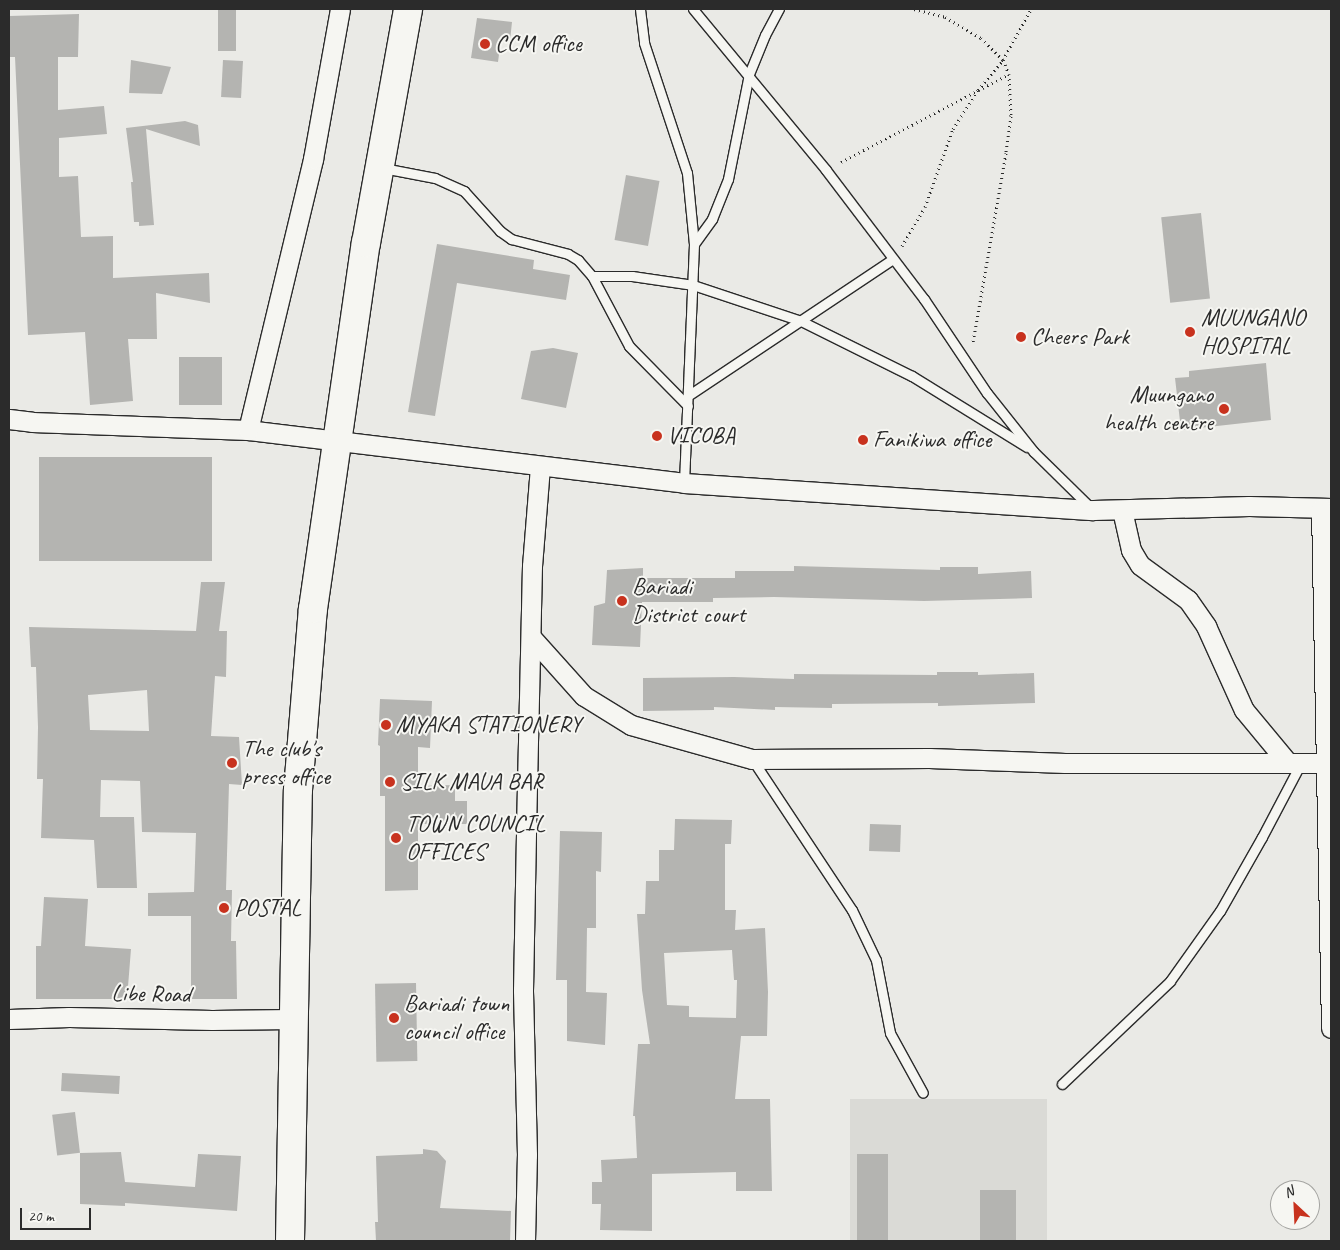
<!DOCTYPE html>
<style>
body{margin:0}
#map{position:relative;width:1340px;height:1250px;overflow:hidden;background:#eaeae6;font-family:Caveat,sans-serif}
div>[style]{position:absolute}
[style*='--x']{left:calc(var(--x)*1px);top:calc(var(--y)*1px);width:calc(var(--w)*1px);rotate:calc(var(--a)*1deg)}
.built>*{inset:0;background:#dadad6;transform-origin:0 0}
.building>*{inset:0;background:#b4b4b1;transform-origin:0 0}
.path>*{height:3px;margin-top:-1.5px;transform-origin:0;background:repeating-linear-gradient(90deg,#2b2b2b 0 1px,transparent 0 5px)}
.roads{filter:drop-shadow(1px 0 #2b2b2b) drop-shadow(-1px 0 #2b2b2b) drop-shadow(0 1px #2b2b2b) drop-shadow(0 -1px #2b2b2b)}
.lane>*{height:9px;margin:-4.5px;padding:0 4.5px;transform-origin:4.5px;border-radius:4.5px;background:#f6f6f2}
.street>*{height:19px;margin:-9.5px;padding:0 9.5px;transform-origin:9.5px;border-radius:9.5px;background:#f6f6f2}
.highway>*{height:28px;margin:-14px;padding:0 14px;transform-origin:14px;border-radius:14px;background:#f6f6f2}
.dots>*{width:14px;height:14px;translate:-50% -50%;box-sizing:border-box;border:2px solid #f6f6f2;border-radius:50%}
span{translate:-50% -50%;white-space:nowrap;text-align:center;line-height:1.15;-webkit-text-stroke:4px #f6f6f2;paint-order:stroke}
.poi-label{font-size:24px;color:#2b2b2b}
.left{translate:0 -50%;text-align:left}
.right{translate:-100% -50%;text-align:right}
.street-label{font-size:24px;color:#2b2b2b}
.frame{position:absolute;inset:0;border:10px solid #2b2b2b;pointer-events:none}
.north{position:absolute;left:1270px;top:1180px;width:50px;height:50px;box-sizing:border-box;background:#f6f6f2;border:1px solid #a5a5a2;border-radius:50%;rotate:335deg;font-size:14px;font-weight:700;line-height:20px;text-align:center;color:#2b2b2b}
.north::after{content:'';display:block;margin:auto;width:18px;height:22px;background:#c8321e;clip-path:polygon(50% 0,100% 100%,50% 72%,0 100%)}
.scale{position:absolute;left:20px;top:1208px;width:71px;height:22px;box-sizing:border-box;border:2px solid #2b2b2b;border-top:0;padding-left:6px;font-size:15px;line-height:18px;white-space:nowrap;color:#2b2b2b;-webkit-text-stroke:4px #f6f6f2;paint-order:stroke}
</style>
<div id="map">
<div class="built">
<i style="left:1047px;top:1099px;width:142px;height:197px;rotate:90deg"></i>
</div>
<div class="building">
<i style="left:218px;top:9px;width:18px;height:42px"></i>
<i style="clip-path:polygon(79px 14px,78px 57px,58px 57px,58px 110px,104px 106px,107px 134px,59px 138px,59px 177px,78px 176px,81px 237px,113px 236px,113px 278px,209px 273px,210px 303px,156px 293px,157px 339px,128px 339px,133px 401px,90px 405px,85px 332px,28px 335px,15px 57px,9px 57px,9px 16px)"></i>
<i style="clip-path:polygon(477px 18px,512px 22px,510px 41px,501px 39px,498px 62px,471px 58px)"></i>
<i style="clip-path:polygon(131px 60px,171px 67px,162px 94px,129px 93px)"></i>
<i style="left:223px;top:60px;width:20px;height:37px;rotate:3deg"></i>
<i style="clip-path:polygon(185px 121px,198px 125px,200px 146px,146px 129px,154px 225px,139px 226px,139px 222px,134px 222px,131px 182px,133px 182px,126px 128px)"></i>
<i style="left:626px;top:175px;width:34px;height:66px;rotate:10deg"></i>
<i style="left:1201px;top:213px;width:86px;height:40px;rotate:84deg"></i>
<i style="clip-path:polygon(437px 244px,534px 260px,533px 269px,570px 275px,566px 300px,457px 283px,435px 416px,408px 412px)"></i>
<i style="clip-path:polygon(553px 348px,578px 353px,566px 408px,521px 399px,531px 351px)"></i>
<i style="left:179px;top:357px;width:43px;height:48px"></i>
<i style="clip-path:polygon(1266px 363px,1271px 420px,1181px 430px,1175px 378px,1189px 377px,1189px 371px)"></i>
<i style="left:39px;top:457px;width:173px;height:104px"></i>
<i style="clip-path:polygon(794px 566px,940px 570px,940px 567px,978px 567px,978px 574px,1031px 571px,1032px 598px,924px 601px,774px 597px,713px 598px,713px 602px,642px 602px,640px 647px,592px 645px,594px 606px,605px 603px,607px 570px,643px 568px,643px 578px,735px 578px,735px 571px,794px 571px)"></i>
<i style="clip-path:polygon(evenodd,201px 582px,225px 582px,219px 631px,227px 631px,226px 677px,215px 676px,211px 736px,239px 737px,242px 785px,229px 784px,226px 890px,232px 890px,231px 941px,236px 941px,237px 999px,191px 999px,191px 916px,148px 916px,148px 893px,194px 892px,196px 833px,142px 832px,140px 781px,101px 780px,100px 817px,134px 817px,137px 888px,97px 888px,94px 840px,41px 838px,43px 779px,37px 779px,38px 727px,36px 667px,31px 667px,29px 627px,196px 631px,201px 582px,147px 690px,149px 731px,90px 730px,88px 695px,147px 690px)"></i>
<i style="clip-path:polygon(937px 672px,978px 672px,978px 675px,1034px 673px,1035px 703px,938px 706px,938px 703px,832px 704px,832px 708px,775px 707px,775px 710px,714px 707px,714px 710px,643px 711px,643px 678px,734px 677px,794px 679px,794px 674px,937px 675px)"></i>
<i style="clip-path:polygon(380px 699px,432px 701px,430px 748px,418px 747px,418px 786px,455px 785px,455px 801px,467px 801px,467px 824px,418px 824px,418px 890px,385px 891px,385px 796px,380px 796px,380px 746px,378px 745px)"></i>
<i style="clip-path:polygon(evenodd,675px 819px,732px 820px,731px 844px,725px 844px,725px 910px,736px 910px,735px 930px,765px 928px,768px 992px,767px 1036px,741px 1036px,735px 1099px,770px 1099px,772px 1191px,736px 1191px,736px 1172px,652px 1174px,652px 1231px,600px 1230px,601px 1204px,592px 1204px,592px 1182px,602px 1182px,601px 1160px,637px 1158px,635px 1116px,633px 1116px,638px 1044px,650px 1044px,642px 990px,637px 914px,645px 914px,646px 881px,659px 881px,659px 850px,674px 850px,675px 819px,732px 950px,734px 980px,737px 980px,736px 1018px,689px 1017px,689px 1006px,667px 1005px,664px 953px,732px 950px)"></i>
<i style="left:870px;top:824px;width:31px;height:27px;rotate:2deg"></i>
<i style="clip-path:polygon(560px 831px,602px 832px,601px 872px,596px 871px,596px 928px,587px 928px,586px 992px,607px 993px,605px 1045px,567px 1041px,567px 980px,556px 980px)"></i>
<i style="clip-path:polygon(44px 897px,88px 899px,85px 946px,131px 949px,127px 999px,36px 999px,36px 946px,41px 946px)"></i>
<i style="left:416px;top:983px;width:78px;height:41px;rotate:89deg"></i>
<i style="left:62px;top:1073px;width:58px;height:18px;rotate:3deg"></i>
<i style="left:75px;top:1112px;width:41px;height:23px;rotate:83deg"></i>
<i style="clip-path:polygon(423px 1149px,437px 1151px,446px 1161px,440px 1208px,511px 1211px,510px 1241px,376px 1241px,375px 1222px,378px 1222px,376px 1156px,423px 1154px)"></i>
<i style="clip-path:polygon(121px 1152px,125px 1182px,195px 1187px,198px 1154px,241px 1156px,237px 1211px,125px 1203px,125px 1206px,80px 1204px,80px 1153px)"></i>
<i style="left:857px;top:1154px;width:31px;height:87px"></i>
<i style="left:980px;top:1190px;width:36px;height:51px"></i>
</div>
<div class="path">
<i style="--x:914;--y:9;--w:32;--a:14"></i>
<i style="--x:945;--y:17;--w:42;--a:30.3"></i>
<i style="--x:981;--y:38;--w:31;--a:45"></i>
<i style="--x:1003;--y:60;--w:15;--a:67"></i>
<i style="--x:1009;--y:74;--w:42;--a:87.3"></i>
<i style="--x:1011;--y:116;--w:37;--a:98"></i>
<i style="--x:1006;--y:153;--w:193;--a:99.9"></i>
<i style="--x:841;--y:162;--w:190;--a:-27.6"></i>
<i style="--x:902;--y:246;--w:45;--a:-59.5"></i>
<i style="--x:925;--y:207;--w:83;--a:-70.3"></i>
<i style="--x:953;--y:129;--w:46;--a:-57.3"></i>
<i style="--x:978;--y:90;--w:39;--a:-50"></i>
<i style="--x:1003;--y:60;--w:58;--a:-61.2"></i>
</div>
<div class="roads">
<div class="lane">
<i style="--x:640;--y:9;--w:34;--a:83"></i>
<i style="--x:644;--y:43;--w:137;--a:71.7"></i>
<i style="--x:687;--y:173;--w:71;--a:84.4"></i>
<i style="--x:694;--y:244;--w:239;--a:92.4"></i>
<i style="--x:693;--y:9;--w:209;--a:50.4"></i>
<i style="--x:826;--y:170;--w:162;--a:52.8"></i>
<i style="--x:924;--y:299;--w:113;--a:56.2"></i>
<i style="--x:987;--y:393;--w:75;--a:51.5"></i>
<i style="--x:1034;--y:452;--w:80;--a:44.5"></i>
<i style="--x:383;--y:168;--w:53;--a:10.9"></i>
<i style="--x:435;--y:178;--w:32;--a:24"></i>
<i style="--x:464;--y:191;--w:54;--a:48"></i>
<i style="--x:500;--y:231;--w:14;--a:36"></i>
<i style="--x:511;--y:239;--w:59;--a:14.7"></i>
<i style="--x:568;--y:254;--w:12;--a:31"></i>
<i style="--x:578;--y:260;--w:21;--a:49"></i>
<i style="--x:592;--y:276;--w:79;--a:62.1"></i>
<i style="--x:629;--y:346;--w:84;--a:45.5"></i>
<i style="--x:694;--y:244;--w:31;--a:-54"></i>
<i style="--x:712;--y:219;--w:43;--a:-68.2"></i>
<i style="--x:728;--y:179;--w:107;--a:-78.7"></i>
<i style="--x:749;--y:74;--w:42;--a:-67.7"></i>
<i style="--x:765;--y:35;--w:30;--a:-62"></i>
<i style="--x:592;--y:276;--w:40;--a:0"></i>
<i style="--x:632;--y:276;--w:62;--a:8.4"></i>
<i style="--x:693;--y:285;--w:114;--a:18.4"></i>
<i style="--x:801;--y:321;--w:124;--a:26.4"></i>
<i style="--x:912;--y:376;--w:135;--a:31.7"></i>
<i style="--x:689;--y:395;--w:245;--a:-33.7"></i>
<i style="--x:752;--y:759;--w:181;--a:56.5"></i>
<i style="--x:852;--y:910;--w:55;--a:64.4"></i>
<i style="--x:876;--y:960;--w:74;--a:79.1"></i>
<i style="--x:890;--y:1033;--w:68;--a:61.2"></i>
<i style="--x:1062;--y:1084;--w:149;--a:-43.6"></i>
<i style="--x:1170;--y:981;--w:86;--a:-54.5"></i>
<i style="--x:1220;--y:911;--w:85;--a:-60.4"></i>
<i style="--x:1262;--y:837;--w:84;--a:-62.2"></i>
</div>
<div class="street">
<i style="--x:9;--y:419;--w:23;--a:7"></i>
<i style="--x:32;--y:422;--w:216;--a:2.1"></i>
<i style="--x:248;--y:430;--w:439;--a:6.9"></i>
<i style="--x:684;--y:483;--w:410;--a:3.8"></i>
<i style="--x:1093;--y:510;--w:156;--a:-1.5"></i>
<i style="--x:1249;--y:506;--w:82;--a:1.4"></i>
<i style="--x:248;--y:430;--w:279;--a:-76.5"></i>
<i style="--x:313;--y:159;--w:152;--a:-79.8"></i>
<i style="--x:1321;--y:508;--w:520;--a:88.9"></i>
<i style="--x:1122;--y:510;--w:41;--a:77.3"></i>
<i style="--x:1131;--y:550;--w:17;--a:59"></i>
<i style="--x:1140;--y:565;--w:59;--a:36.1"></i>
<i style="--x:1188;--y:600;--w:32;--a:55"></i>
<i style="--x:1206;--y:626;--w:92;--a:65.7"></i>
<i style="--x:1244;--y:710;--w:69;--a:50.3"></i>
<i style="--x:531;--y:637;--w:79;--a:48.1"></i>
<i style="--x:584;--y:696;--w:55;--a:31.7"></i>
<i style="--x:631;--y:725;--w:126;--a:15.7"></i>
<i style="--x:752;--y:759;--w:177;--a:-0.3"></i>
<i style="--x:929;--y:758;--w:136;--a:2.1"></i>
<i style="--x:1065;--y:763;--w:262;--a:0"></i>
<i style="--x:9;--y:1019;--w:60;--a:-1.9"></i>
<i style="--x:69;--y:1017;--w:143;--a:1.2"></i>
<i style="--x:212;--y:1020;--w:80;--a:-0.7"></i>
<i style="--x:525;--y:1241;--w:86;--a:-88.7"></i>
<i style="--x:527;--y:1155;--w:165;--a:-91.4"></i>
<i style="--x:523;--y:990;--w:160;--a:-88.9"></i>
<i style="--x:526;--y:830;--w:264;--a:-88.7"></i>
<i style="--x:532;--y:566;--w:99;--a:-85.4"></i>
</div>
<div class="highway">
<i style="--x:290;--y:1241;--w:451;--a:-89"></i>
<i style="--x:298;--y:790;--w:182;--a:-85.3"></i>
<i style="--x:313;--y:609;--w:370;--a:-81.8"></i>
<i style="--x:366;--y:243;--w:238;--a:-79.8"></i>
</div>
</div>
<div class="dots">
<i style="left:485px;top:44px;background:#c8321e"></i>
<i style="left:1190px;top:332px;background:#c8321e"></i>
<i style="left:1021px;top:337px;background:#c8321e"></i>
<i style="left:1224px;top:409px;background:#c8321e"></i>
<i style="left:657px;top:436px;background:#c8321e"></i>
<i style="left:863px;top:440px;background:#c8321e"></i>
<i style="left:622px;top:601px;background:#c8321e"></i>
<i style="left:386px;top:725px;background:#c8321e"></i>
<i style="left:232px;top:763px;background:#c8321e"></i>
<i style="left:390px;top:782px;background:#c8321e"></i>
<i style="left:396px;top:838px;background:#c8321e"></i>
<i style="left:224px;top:908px;background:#c8321e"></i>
<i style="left:394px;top:1018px;background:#c8321e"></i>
</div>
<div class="poi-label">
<span class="left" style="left:495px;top:44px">CCM office</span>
<span class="left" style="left:1201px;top:332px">MUUNGANO<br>HOSPITAL</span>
<span class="left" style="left:1031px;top:337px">Cheers Park</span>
<span class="right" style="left:1213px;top:409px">Muungano<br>health centre</span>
<span class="left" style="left:667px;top:436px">VICOBA</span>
<span class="left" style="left:873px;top:440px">Fanikiwa office</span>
<span class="left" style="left:632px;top:601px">Bariadi<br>District court</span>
<span class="left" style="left:396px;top:725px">MYAKA STATIONERY</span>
<span class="left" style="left:242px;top:763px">The club's<br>press office</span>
<span class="left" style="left:400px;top:782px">SILK MAUA BAR</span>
<span class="left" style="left:406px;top:838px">TOWN COUNCIL<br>OFFICES</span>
<span class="left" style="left:234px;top:908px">POSTAL</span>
<span class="left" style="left:404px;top:1018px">Bariadi town<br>council office</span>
</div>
<div class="street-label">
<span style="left:151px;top:994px;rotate:1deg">Libe Road</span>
</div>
<div class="frame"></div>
<div class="north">N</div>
<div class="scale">20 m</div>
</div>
